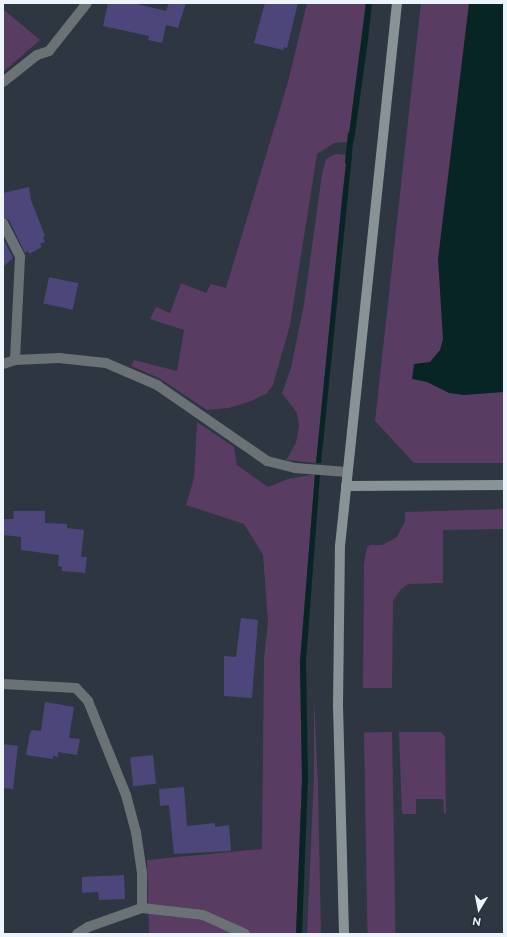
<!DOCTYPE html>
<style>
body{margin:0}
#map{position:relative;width:507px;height:937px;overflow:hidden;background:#2e3641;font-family:Raleway,sans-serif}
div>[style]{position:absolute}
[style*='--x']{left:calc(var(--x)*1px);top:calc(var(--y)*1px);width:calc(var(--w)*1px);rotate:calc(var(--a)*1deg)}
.green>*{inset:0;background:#583c62;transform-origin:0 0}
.water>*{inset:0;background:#082526}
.stream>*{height:5.5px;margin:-2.75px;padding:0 2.75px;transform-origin:2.75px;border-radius:2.75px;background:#082526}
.building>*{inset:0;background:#4c467a;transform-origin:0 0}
.street>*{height:10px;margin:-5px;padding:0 5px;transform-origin:5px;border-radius:5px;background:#6b7275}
.secondary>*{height:10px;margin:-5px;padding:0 5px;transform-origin:5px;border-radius:5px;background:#889398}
span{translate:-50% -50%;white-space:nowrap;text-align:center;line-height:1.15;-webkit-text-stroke:3.5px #242c37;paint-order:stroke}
.frame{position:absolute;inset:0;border:4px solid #eef4fb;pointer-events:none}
.north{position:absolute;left:459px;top:889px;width:40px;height:40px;-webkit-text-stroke:3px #242c37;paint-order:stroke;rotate:190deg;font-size:11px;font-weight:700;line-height:16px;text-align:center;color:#eef4fb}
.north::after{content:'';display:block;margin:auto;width:14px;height:18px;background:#eef4fb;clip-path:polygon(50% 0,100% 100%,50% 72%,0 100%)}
</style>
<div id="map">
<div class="green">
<i style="clip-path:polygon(307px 3px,366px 3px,348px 142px,334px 143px,317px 154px,290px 325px,273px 385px,266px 394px,251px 401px,229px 408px,207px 410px,159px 378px,131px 366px,134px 360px,177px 371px,184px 330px,150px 319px,156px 307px,170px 313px,181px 283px,206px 293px,211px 284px,226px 288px,288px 82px)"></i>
<i style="clip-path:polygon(421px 3px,504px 3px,504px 463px,414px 463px,375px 421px)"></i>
<i style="clip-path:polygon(3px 9px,40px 40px,3px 72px)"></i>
<i style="clip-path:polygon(335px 154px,347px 155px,316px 463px,286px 460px,296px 443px,299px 426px,297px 413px,282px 393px,291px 368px,304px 304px,322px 174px,326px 159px)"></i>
<i style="clip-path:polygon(197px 422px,234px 447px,237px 465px,268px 487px,288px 479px,315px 474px,300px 662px,302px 780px,296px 934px,149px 934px,147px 860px,262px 849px,264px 658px,268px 622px,263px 555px,244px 524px,186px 505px,194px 478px)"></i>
<i style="clip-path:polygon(504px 509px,504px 529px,443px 530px,443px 583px,408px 584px,401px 589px,393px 601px,392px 688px,363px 688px,364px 564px,367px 547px,370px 545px,382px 545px,397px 537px,405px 521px,405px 512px)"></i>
<i style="clip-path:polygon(314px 697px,318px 785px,321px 934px,307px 934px,314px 776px)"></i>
<i style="left:392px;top:732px;width:202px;height:28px;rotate:89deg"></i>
<i style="clip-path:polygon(399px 732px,441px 732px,445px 737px,446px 813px,444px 813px,443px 799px,416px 799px,416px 814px,402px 814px)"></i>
</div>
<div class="water">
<i style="clip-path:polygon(366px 3px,372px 3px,368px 40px,354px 141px,348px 142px)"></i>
<i style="clip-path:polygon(469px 3px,504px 3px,504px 392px,464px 395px,449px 393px,427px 382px,412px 379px,414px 364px,430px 362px,440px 350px,443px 339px,438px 259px)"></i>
<i style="clip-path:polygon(352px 154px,321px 463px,316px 463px,342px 199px,347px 155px)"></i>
<i style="clip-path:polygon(315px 474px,320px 475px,306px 661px,308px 780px,302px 934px,296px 934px,302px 780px,300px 662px)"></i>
</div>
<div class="stream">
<i style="--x:348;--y:162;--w:27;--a:-84"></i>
</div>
<div class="building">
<i style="clip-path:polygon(108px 3px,133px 3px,166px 11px,169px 3px,186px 3px,178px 28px,166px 25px,162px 43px,148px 40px,149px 36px,103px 26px)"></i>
<i style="clip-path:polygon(265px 3px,298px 3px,287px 48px,284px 47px,283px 50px,254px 43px)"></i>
<i style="clip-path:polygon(29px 187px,31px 200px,45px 236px,43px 237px,45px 242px,40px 244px,42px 247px,29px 254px,28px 251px,25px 253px,9px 220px,3px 217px,3px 193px)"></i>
<i style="clip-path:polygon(3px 238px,13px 258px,3px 267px)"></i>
<i style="left:49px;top:277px;width:30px;height:27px;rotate:12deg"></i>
<i style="clip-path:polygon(13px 511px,45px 511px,45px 523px,67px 524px,67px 528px,84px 530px,81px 557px,87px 557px,85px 573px,62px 571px,62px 567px,58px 566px,59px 555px,21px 550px,21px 537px,3px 535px,3px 519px,14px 519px)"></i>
<i style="clip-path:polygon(241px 618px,258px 620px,252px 698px,224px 696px,224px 656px,236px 657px)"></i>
<i style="clip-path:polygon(45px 702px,74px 707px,69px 738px,80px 739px,77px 755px,58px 752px,58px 757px,53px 756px,53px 759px,26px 755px,30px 733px,32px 730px,41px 731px)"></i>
<i style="clip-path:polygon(3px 744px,18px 746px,13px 789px,3px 788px)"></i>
<i style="left:153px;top:755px;width:29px;height:23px;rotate:84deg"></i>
<i style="clip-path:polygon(184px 787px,187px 826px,215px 823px,215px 827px,229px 825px,231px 851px,174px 854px,169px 805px,160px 806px,159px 789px)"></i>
<i style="clip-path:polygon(124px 875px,125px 899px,99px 900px,98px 892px,82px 893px,82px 877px)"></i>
</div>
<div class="street">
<i style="--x:3;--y:82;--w:43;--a:-38.5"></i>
<i style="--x:37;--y:55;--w:13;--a:-18"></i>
<i style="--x:49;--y:51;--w:61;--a:-51.6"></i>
<i style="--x:3;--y:223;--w:38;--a:63"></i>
<i style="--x:20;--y:257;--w:103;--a:92.8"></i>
<i style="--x:3;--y:364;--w:13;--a:-18"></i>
<i style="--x:15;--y:360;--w:44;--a:-2.6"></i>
<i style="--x:59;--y:358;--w:47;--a:6.1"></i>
<i style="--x:106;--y:363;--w:56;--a:23.3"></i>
<i style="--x:157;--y:385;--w:134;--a:34.6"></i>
<i style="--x:267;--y:461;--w:29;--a:14"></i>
<i style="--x:295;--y:468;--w:52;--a:4.4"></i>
<i style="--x:3;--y:684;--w:73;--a:3.1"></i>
<i style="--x:76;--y:688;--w:18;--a:47"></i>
<i style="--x:88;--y:701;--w:101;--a:68"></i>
<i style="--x:126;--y:795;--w:38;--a:75"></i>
<i style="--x:136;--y:832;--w:41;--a:81.7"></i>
<i style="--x:142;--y:873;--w:35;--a:90"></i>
<i style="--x:77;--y:934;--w:13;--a:-32"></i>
<i style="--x:88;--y:927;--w:57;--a:-19.4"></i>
<i style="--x:142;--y:908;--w:61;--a:6.5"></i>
<i style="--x:203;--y:915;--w:46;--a:24.3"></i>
</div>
<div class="secondary">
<i style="--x:346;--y:486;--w:158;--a:-0.4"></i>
<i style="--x:344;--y:934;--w:228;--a:-91.5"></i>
<i style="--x:338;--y:706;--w:160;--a:-89.3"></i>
<i style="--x:340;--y:546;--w:546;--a:-84.01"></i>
</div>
<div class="frame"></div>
<div class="north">N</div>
</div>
